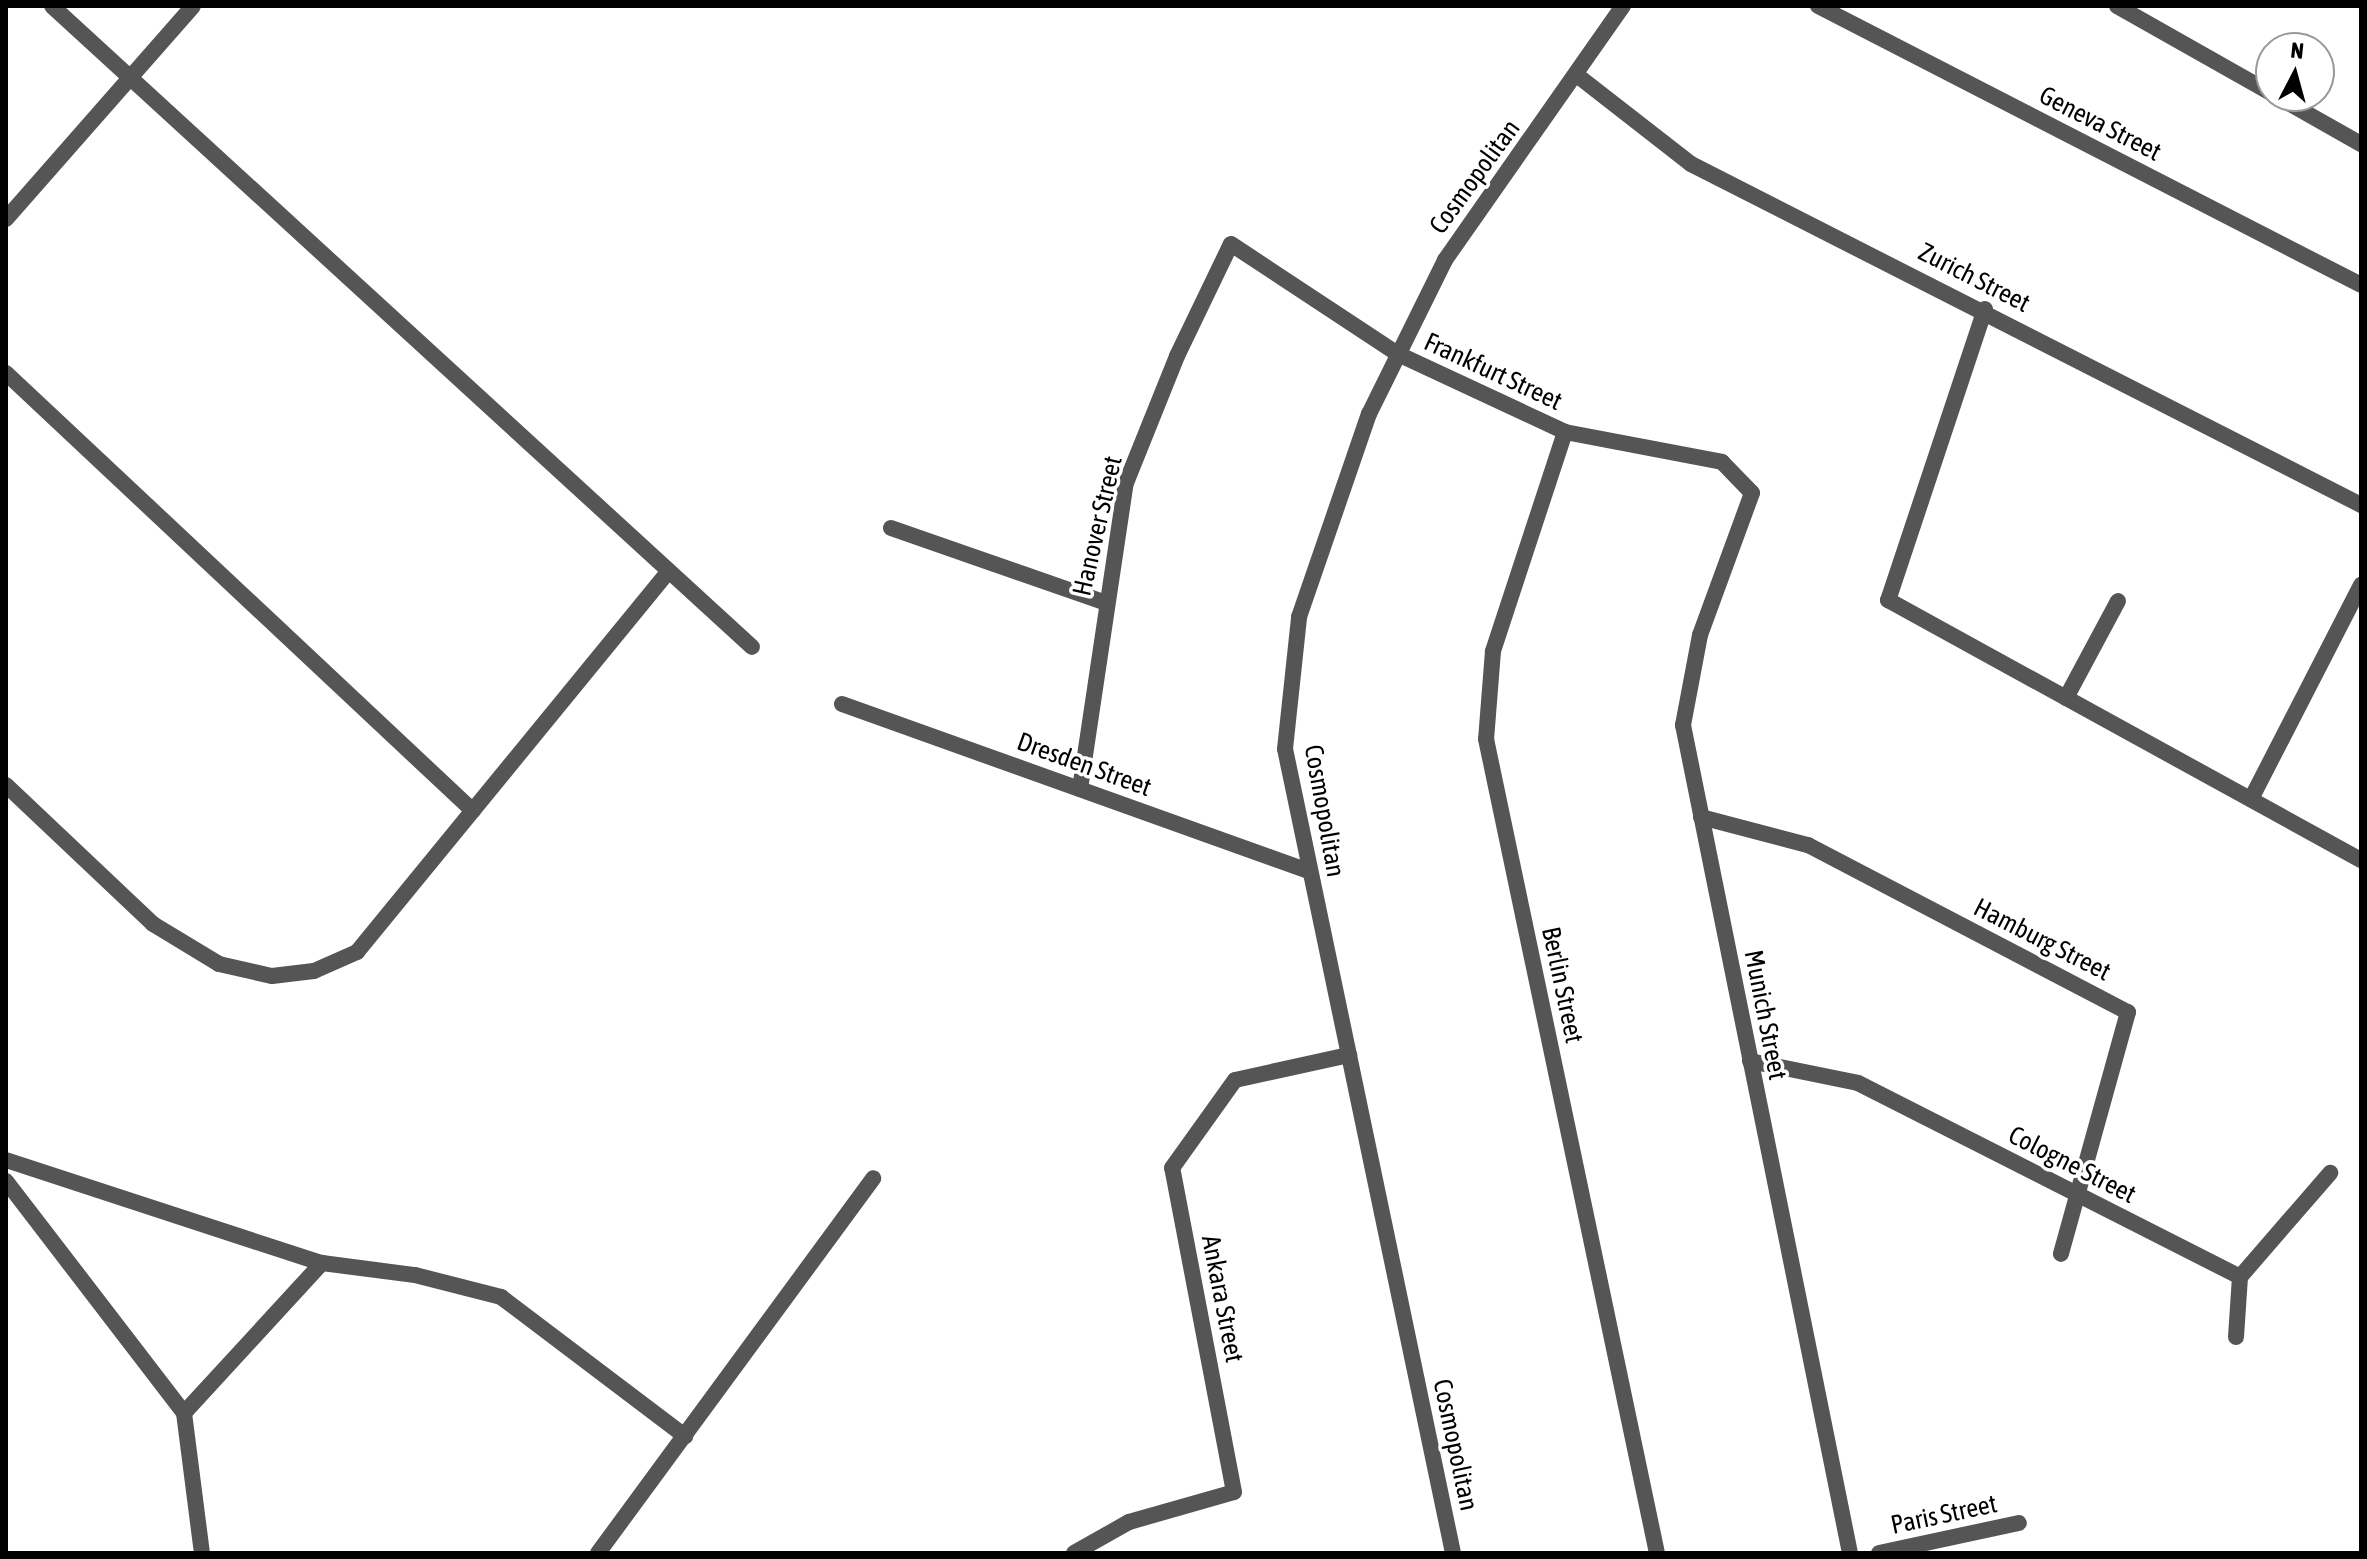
<!DOCTYPE html>
<style>
body{margin:0}
#map{position:relative;width:2367px;height:1559px;overflow:hidden;background:#fff;font-family:"Asap Condensed",sans-serif}
div>[style]{position:absolute}
[style*='--x']{left:calc(var(--x)*1px);top:calc(var(--y)*1px);width:calc(var(--w)*1px);rotate:calc(var(--a)*1deg)}
.minor>*{height:16px;margin:-8px;padding:0 8px;transform-origin:8px;border-radius:8px;background:#555}
.tertiary>*{height:16px;margin:-8px;padding:0 8px;transform-origin:8px;border-radius:8px;background:#555}
span{translate:-50% -50%;white-space:nowrap;text-align:center;line-height:1.15;-webkit-text-stroke:7px #fff;paint-order:stroke}
.street-label{font-size:26px;color:#000}
.frame{position:absolute;inset:0;border:8px solid #000;pointer-events:none}
.north{position:absolute;left:2255px;top:32px;width:80px;height:80px;box-sizing:border-box;background:#fff;border:2px solid #999;border-radius:50%;rotate:6deg;font-size:22px;font-weight:700;line-height:32px;text-align:center;color:#000}
.north::after{content:'';display:block;margin:auto;width:28px;height:36px;background:#000;clip-path:polygon(50% 0,100% 100%,50% 72%,0 100%)}
</style>
<div id="map">
<div class="minor">
<i style="--x:52;--y:6;--w:949;--a:42.48"></i>
<i style="--x:1818;--y:6;--w:610;--a:27.19"></i>
<i style="--x:2117;--y:6;--w:177;--a:29.5"></i>
<i style="--x:1578;--y:76;--w:143;--a:37.9"></i>
<i style="--x:1691;--y:164;--w:752;--a:26.97"></i>
<i style="--x:2276;--y:96;--w:98;--a:29.5"></i>
<i style="--x:6;--y:219;--w:283;--a:-48.7"></i>
<i style="--x:1985;--y:309;--w:307;--a:108.4"></i>
<i style="--x:1888;--y:600;--w:540;--a:28.8"></i>
<i style="--x:6;--y:373;--w:640;--a:43.16"></i>
<i style="--x:1565;--y:432;--w:231;--a:108.2"></i>
<i style="--x:1493;--y:651;--w:88;--a:94.5"></i>
<i style="--x:1486;--y:739;--w:832;--a:78.14"></i>
<i style="--x:891;--y:528;--w:225;--a:19.2"></i>
<i style="--x:2066;--y:698;--w:110;--a:-61.8"></i>
<i style="--x:842;--y:704;--w:497;--a:19.7"></i>
<i style="--x:6;--y:785;--w:202;--a:43.4"></i>
<i style="--x:153;--y:924;--w:77;--a:31.2"></i>
<i style="--x:219;--y:964;--w:54;--a:12.8"></i>
<i style="--x:272;--y:976;--w:42;--a:-6.8"></i>
<i style="--x:314;--y:971;--w:47;--a:-23.8"></i>
<i style="--x:357;--y:952;--w:492;--a:-50.7"></i>
<i style="--x:1080;--y:789;--w:309;--a:-81.5"></i>
<i style="--x:1126;--y:483;--w:137;--a:-68.1"></i>
<i style="--x:1177;--y:356;--w:124;--a:-64.3"></i>
<i style="--x:1231;--y:244;--w:200;--a:33.4"></i>
<i style="--x:1398;--y:354;--w:184;--a:25"></i>
<i style="--x:1565;--y:432;--w:160;--a:10.8"></i>
<i style="--x:1722;--y:462;--w:43;--a:45.9"></i>
<i style="--x:1752;--y:493;--w:151;--a:110.1"></i>
<i style="--x:1700;--y:635;--w:92;--a:100.7"></i>
<i style="--x:1683;--y:725;--w:845;--a:78.6"></i>
<i style="--x:2251;--y:799;--w:241;--a:-62.8"></i>
<i style="--x:1701;--y:817;--w:111;--a:14.7"></i>
<i style="--x:1808;--y:845;--w:361;--a:27.6"></i>
<i style="--x:2128;--y:1012;--w:251;--a:105.5"></i>
<i style="--x:1750;--y:1061;--w:110;--a:11.5"></i>
<i style="--x:1858;--y:1083;--w:428;--a:26.9"></i>
<i style="--x:2240;--y:1277;--w:138;--a:-49.1"></i>
<i style="--x:6;--y:1160;--w:332;--a:18.1"></i>
<i style="--x:322;--y:1263;--w:94;--a:7.4"></i>
<i style="--x:415;--y:1275;--w:89;--a:14.3"></i>
<i style="--x:501;--y:1297;--w:231;--a:37.1"></i>
<i style="--x:6;--y:1181;--w:292;--a:52.5"></i>
<i style="--x:184;--y:1413;--w:141;--a:82.7"></i>
<i style="--x:2236;--y:1337;--w:60;--a:-86.2"></i>
<i style="--x:184;--y:1413;--w:204;--a:-47.4"></i>
<i style="--x:598;--y:1553;--w:465;--a:-53.7"></i>
<i style="--x:1074;--y:1553;--w:63;--a:-29.4"></i>
<i style="--x:1129;--y:1522;--w:109;--a:-15.9"></i>
<i style="--x:1234;--y:1492;--w:330;--a:-100.8"></i>
<i style="--x:1172;--y:1168;--w:108;--a:-54.4"></i>
<i style="--x:1235;--y:1080;--w:117;--a:-12.4"></i>
<i style="--x:1879;--y:1553;--w:143;--a:-12.1"></i>
</div>
<div class="tertiary">
<i style="--x:1453;--y:1553;--w:821;--a:-101.8"></i>
<i style="--x:1285;--y:749;--w:133;--a:-83.9"></i>
<i style="--x:1299;--y:617;--w:215;--a:-71"></i>
<i style="--x:1369;--y:414;--w:172;--a:-63.7"></i>
<i style="--x:1445;--y:260;--w:310;--a:-55"></i>
</div>
<div class="street-label">
<span style="left:2100px;top:124px;rotate:27deg">Geneva Street</span>
<span style="left:1475px;top:177px;rotate:-54deg">Cosmopolitan</span>
<span style="left:1974px;top:278px;rotate:27deg">Zurich Street</span>
<span style="left:1493px;top:372px;rotate:25deg">Frankfurt Street</span>
<span style="left:1098px;top:526px;rotate:-77deg">Hanover Street</span>
<span style="left:1084px;top:765px;rotate:20deg">Dresden Street</span>
<span style="left:1324px;top:811px;rotate:80deg">Cosmopolitan</span>
<span style="left:2042px;top:940px;rotate:27deg">Hamburg Street</span>
<span style="left:1562px;top:985px;rotate:78deg">Berlin Street</span>
<span style="left:1765px;top:1015px;rotate:79deg">Munich Street</span>
<span style="left:2072px;top:1165px;rotate:27deg">Cologne Street</span>
<span style="left:1222px;top:1299px;rotate:79deg">Ankara Street</span>
<span style="left:1455px;top:1445px;rotate:78deg">Cosmopolitan</span>
<span style="left:1944px;top:1515px;rotate:-12deg">Paris Street</span>
</div>
<div class="frame"></div>
<div class="north">N</div>
</div>
